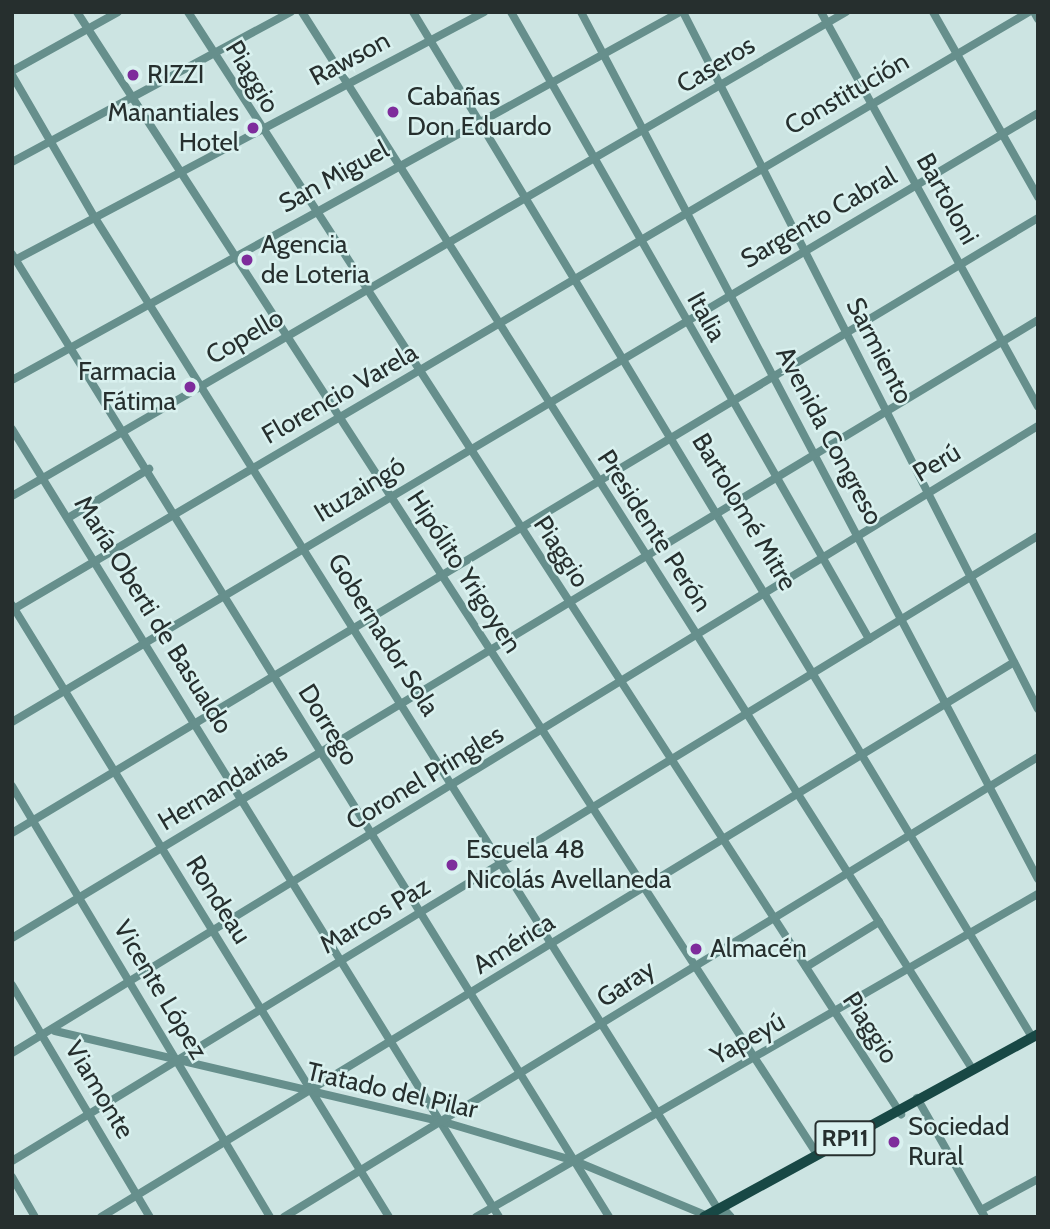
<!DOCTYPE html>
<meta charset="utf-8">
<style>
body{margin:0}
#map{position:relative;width:1050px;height:1229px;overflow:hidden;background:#cce4e2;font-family:Cabin,sans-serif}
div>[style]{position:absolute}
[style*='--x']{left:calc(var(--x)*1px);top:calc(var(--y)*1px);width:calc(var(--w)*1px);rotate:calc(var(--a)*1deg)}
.minor>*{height:8px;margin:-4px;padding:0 4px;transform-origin:4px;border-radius:4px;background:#668f8c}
.major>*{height:10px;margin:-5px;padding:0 5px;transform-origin:5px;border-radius:5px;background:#184845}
.dots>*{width:19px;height:19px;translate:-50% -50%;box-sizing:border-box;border:4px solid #d9f1ef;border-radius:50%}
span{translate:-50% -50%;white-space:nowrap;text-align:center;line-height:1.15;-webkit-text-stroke:5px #d9f1ef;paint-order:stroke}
.shield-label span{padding:2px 5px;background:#d9f1ef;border:2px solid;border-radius:5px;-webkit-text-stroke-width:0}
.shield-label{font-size:24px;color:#262f2e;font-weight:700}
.street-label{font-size:26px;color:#262f2e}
.poi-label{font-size:26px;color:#262f2e}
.left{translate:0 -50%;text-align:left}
.right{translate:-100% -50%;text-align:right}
.frame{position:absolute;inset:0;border:14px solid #262f2e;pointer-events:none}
</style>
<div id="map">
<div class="minor">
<i style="--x:77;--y:12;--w:1361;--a:57.06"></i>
<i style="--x:188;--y:12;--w:1313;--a:57.1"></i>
<i style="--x:302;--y:12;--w:1253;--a:57.62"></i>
<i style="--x:413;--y:12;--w:1197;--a:58.87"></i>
<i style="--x:511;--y:12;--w:722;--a:60.27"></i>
<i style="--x:581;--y:12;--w:980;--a:62.21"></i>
<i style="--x:683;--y:12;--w:782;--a:63.01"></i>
<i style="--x:821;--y:12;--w:450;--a:61.2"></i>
<i style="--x:933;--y:12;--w:213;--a:60.4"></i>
<i style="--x:1034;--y:12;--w:8;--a:60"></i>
<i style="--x:12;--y:71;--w:121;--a:-29.1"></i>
<i style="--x:12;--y:75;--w:165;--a:59.9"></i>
<i style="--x:95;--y:218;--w:1180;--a:57.85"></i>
<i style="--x:12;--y:162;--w:317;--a:-28.3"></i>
<i style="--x:12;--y:254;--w:1133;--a:58.2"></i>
<i style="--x:13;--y:261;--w:533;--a:-27.86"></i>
<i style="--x:12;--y:380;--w:763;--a:-28.85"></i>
<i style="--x:12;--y:429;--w:926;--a:58.28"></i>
<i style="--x:12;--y:496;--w:964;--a:-30.13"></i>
<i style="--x:68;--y:518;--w:95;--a:-31.2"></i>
<i style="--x:12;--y:605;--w:719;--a:58.37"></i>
<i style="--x:12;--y:610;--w:1180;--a:-30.46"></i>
<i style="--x:12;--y:722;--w:1193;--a:-30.69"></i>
<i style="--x:12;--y:786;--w:502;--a:59.09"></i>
<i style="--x:12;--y:833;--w:1196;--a:-30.94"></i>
<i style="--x:12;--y:938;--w:1198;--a:-31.06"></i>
<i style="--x:806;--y:967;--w:86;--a:-31.7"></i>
<i style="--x:12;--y:985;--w:270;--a:59.3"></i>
<i style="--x:55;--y:1031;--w:400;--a:13.2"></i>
<i style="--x:444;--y:1122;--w:137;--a:16.6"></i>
<i style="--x:575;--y:1161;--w:146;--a:22.5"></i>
<i style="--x:12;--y:1053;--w:1202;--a:-31.43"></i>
<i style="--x:917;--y:1098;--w:137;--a:60.3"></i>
<i style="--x:12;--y:1161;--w:1201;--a:-31.35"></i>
<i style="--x:12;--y:1177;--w:46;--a:60.1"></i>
<i style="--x:722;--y:1207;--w:13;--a:48"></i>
<i style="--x:981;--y:1210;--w:65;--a:-28.5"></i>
<i style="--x:101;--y:1217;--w:1068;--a:-31.29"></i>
<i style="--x:284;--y:1217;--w:883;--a:-31.39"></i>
<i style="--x:476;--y:1217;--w:648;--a:-29.89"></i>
</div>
<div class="major">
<i style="--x:704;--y:1217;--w:381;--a:-28.7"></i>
</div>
<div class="dots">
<i style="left:133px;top:75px;background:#7e2c9c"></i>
<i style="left:393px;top:112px;background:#7e2c9c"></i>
<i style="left:253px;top:128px;background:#7e2c9c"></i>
<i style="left:247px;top:260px;background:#7e2c9c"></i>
<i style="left:190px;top:387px;background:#7e2c9c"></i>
<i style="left:452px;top:865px;background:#7e2c9c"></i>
<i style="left:696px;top:949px;background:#7e2c9c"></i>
<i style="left:894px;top:1142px;background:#7e2c9c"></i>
</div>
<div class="shield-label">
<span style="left:845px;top:1138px">RP11</span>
</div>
<div class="street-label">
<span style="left:350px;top:59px;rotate:-28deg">Rawson</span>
<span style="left:716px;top:65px;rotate:-31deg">Caseros</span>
<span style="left:252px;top:77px;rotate:59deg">Piaggio</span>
<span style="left:847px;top:94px;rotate:-30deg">Constitución</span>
<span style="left:334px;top:177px;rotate:-29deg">San Miguel</span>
<span style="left:947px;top:199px;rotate:61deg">Bartoloni</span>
<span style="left:819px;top:218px;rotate:-30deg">Sargento Cabral</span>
<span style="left:706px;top:317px;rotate:61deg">Italia</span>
<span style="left:245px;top:337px;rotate:-30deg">Copello</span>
<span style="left:879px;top:351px;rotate:63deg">Sarmiento</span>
<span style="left:340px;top:394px;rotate:-30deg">Florencio Varela</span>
<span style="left:829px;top:436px;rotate:62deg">Avenida Congreso</span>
<span style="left:937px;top:463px;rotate:-31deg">Perú</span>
<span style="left:360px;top:490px;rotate:-31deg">Ituzaingó</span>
<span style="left:744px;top:512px;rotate:59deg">Bartolomé Mitre</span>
<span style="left:654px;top:531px;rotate:57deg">Presidente Perón</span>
<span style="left:561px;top:552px;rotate:57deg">Piaggio</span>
<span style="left:464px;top:572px;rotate:57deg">Hipólito Yrigoyen</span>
<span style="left:153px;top:615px;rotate:58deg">María Oberti de Basualdo</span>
<span style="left:383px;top:635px;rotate:58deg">Gobernador Sola</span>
<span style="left:328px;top:725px;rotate:58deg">Dorrego</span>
<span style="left:425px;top:778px;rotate:-31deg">Coronel Pringles</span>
<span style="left:223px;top:787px;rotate:-31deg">Hernandarias</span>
<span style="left:218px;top:900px;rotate:58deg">Rondeau</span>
<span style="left:375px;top:916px;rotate:-31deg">Marcos Paz</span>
<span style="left:514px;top:944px;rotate:-32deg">América</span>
<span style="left:626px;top:984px;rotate:-33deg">Garay</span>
<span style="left:160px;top:990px;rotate:59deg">Vicente López</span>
<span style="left:870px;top:1028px;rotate:57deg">Piaggio</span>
<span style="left:748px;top:1039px;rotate:-29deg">Yapeyú</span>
<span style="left:99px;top:1090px;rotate:59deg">Viamonte</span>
<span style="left:392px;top:1091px;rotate:13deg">Tratado del Pilar</span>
</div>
<div class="poi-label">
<span class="left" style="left:147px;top:75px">RIZZI</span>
<span class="left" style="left:407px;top:112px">Cabañas<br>Don Eduardo</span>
<span class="right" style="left:239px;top:128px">Manantiales<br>Hotel</span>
<span class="left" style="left:261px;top:260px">Agencia<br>de Loteria</span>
<span class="right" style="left:176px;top:387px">Farmacia<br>Fátima</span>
<span class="left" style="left:466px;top:865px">Escuela 48<br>Nicolás Avellaneda</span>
<span class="left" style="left:710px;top:949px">Almacén</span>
<span class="left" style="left:908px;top:1142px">Sociedad<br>Rural</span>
</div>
<div class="frame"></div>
</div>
